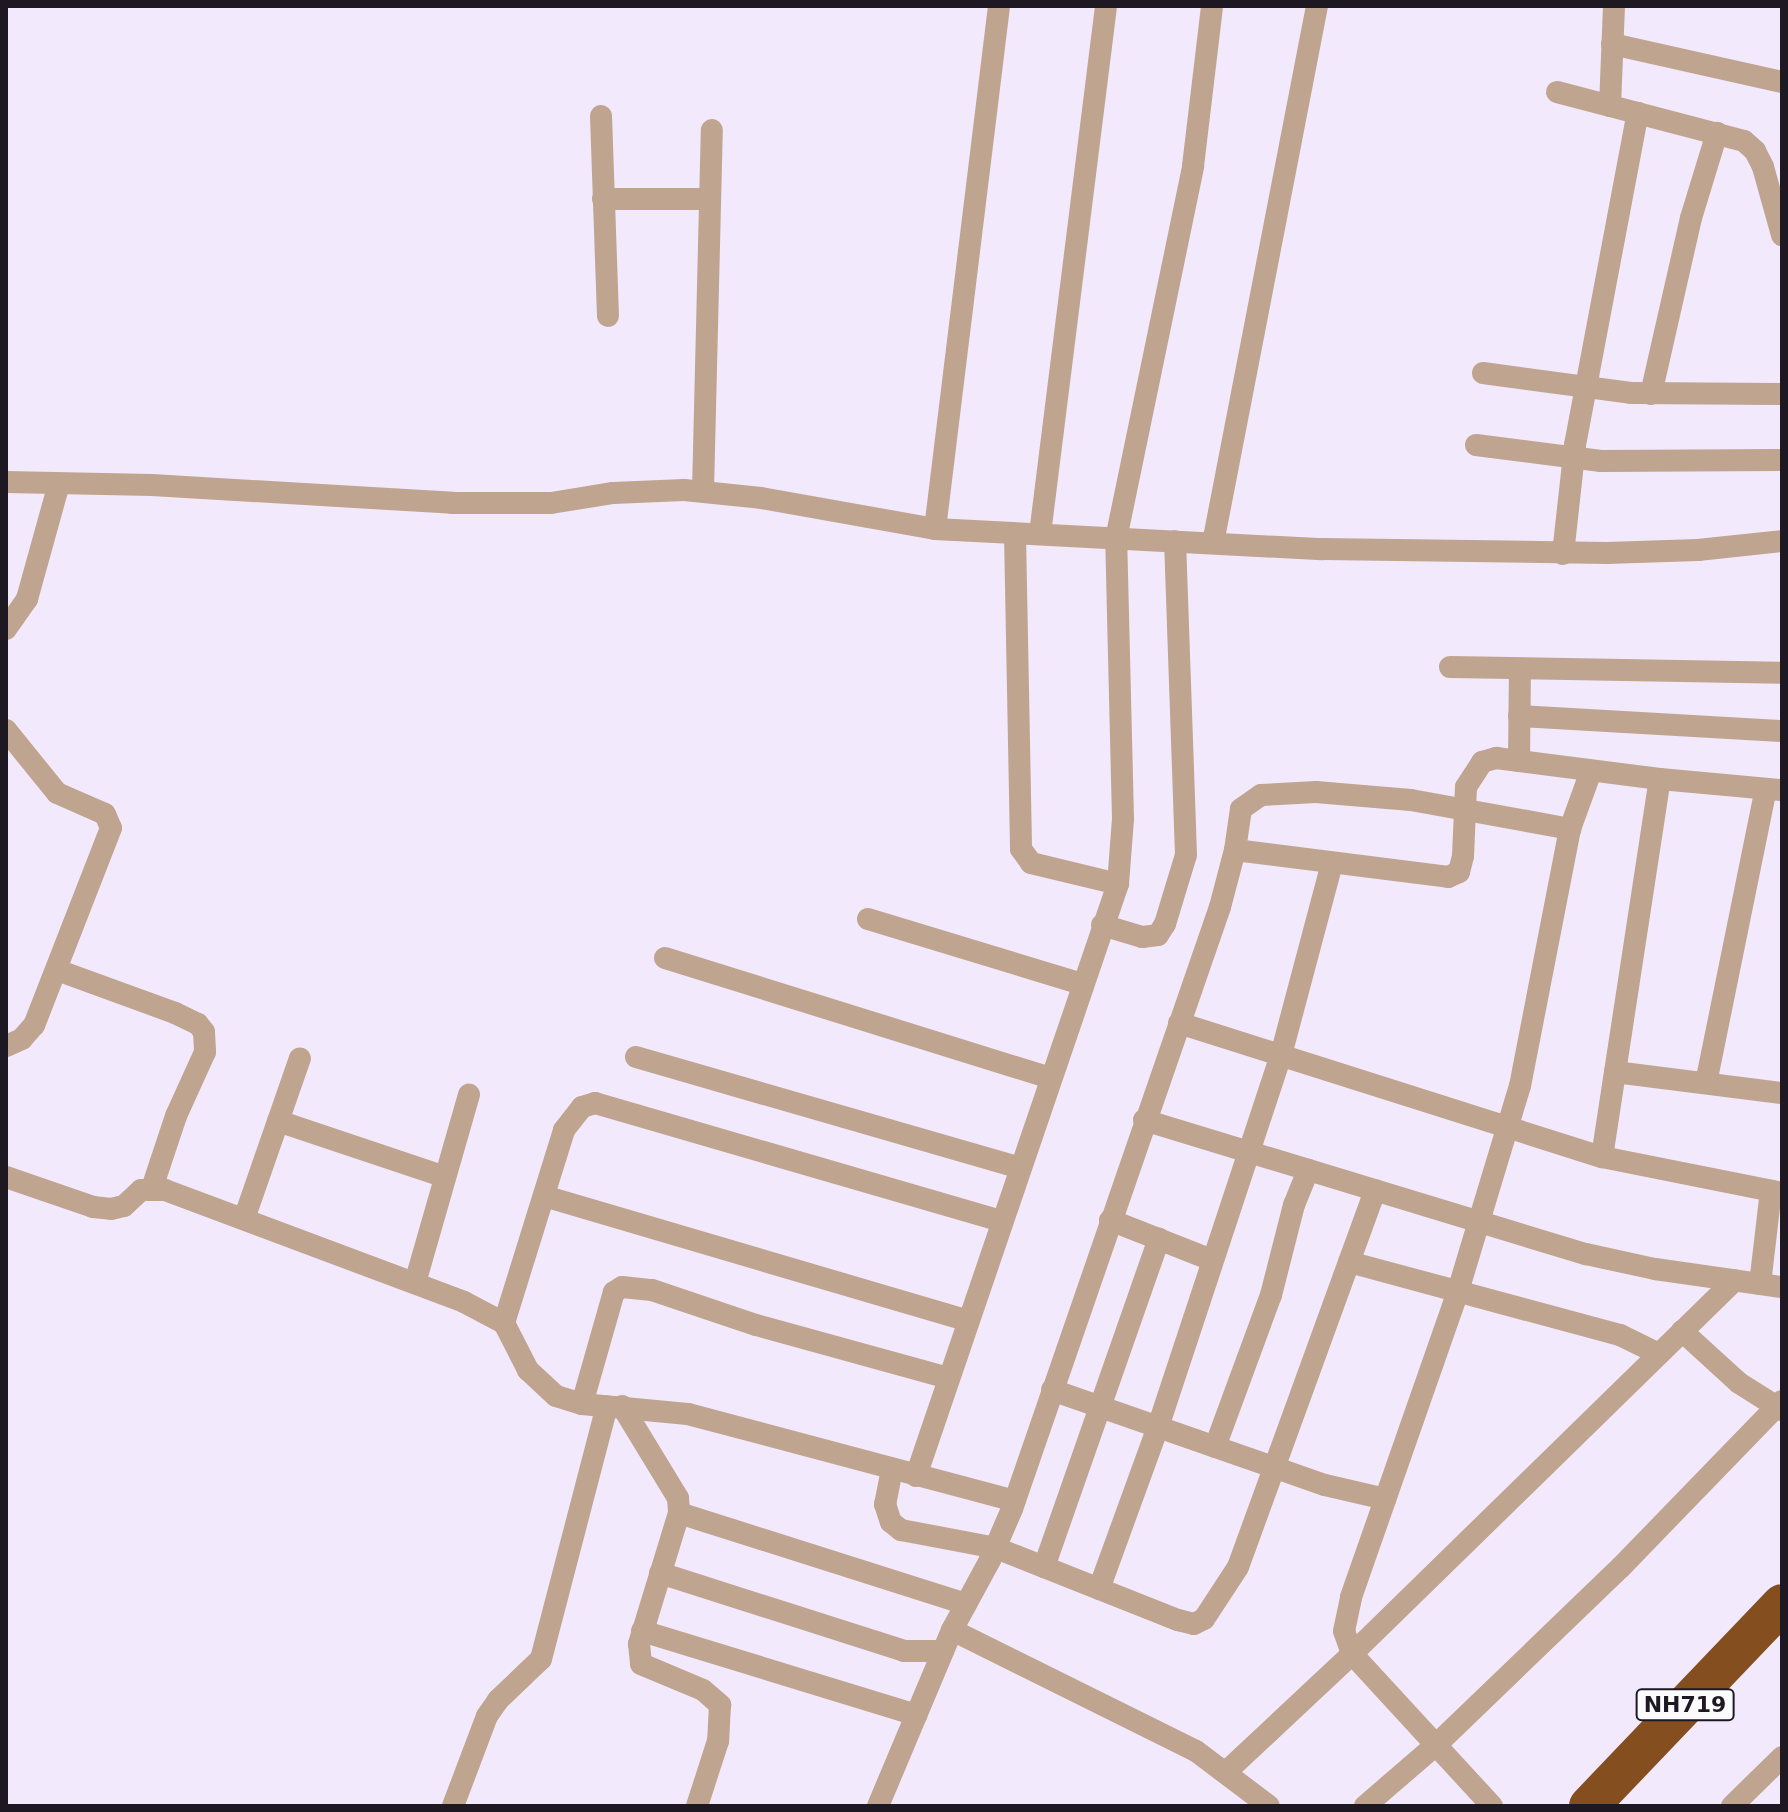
<!DOCTYPE html>
<style>
body{margin:0}
#map{position:relative;width:1788px;height:1812px;overflow:hidden;background:#f3e9fc;font-family:"DejaVu Sans",sans-serif}
div>[style]{position:absolute}
[style*='--x']{left:calc(var(--x)*1px);top:calc(var(--y)*1px);width:calc(var(--w)*1px);rotate:calc(var(--a)*1deg)}
.street>*{height:22px;margin:-11px;padding:0 11px;transform-origin:11px;border-radius:11px;background:#bfa48f}
.highway>*{height:40px;margin:-20px;padding:0 20px;transform-origin:20px;border-radius:20px;background:#844e1f}
span{translate:-50% -50%;white-space:nowrap;text-align:center;line-height:1.15;-webkit-text-stroke:6px #fbfbfb;paint-order:stroke}
.shield-label span{padding:2px 6px;background:#fbfbfb;border:2px solid;border-radius:6px;-webkit-text-stroke-width:0}
.shield-label{font-size:22px;color:#1e1823;font-weight:700}
.frame{position:absolute;inset:0;border:8px solid #1e1823;pointer-events:none}
</style>
<div id="map">
<div class="street">
<i style="--x:1612;--y:44;--w:174;--a:12.6"></i>
<i style="--x:1557;--y:92;--w:193;--a:14.7"></i>
<i style="--x:1744;--y:141;--w:15;--a:42"></i>
<i style="--x:1755;--y:151;--w:18;--a:63"></i>
<i style="--x:1763;--y:167;--w:71;--a:74.4"></i>
<i style="--x:1610;--y:106;--w:100;--a:-87.7"></i>
<i style="--x:601;--y:116;--w:200;--a:88"></i>
<i style="--x:603;--y:199;--w:107;--a:0"></i>
<i style="--x:1483;--y:373;--w:149;--a:7.7"></i>
<i style="--x:1631;--y:393;--w:151;--a:0.4"></i>
<i style="--x:1651;--y:394;--w:180;--a:-77.2"></i>
<i style="--x:1691;--y:218;--w:89;--a:-73"></i>
<i style="--x:1476;--y:445;--w:126;--a:7.3"></i>
<i style="--x:1601;--y:461;--w:181;--a:-0.3"></i>
<i style="--x:6;--y:482;--w:146;--a:1.2"></i>
<i style="--x:152;--y:485;--w:301;--a:3.4"></i>
<i style="--x:452;--y:503;--w:99;--a:0"></i>
<i style="--x:551;--y:503;--w:63;--a:-9.2"></i>
<i style="--x:613;--y:493;--w:71;--a:-2.4"></i>
<i style="--x:684;--y:490;--w:77;--a:5.9"></i>
<i style="--x:761;--y:498;--w:177;--a:10.1"></i>
<i style="--x:935;--y:529;--w:388;--a:3"></i>
<i style="--x:1322;--y:549;--w:285;--a:0.8"></i>
<i style="--x:1607;--y:553;--w:91;--a:-1.9"></i>
<i style="--x:1698;--y:550;--w:84;--a:-6.1"></i>
<i style="--x:703;--y:491;--w:361;--a:-88.6"></i>
<i style="--x:935;--y:529;--w:527;--a:-83.02"></i>
<i style="--x:1015;--y:534;--w:315;--a:88.9"></i>
<i style="--x:1021;--y:849;--w:17;--a:54"></i>
<i style="--x:1031;--y:863;--w:89;--a:13.6"></i>
<i style="--x:1040;--y:534;--w:532;--a:-82.87"></i>
<i style="--x:1213;--y:543;--w:547;--a:-79.04"></i>
<i style="--x:1563;--y:554;--w:110;--a:-83.7"></i>
<i style="--x:1575;--y:445;--w:338;--a:-79.3"></i>
<i style="--x:6;--y:629;--w:37;--a:-55"></i>
<i style="--x:27;--y:599;--w:119;--a:-74.5"></i>
<i style="--x:1450;--y:667;--w:332;--a:1"></i>
<i style="--x:1519;--y:716;--w:263;--a:3.3"></i>
<i style="--x:6;--y:730;--w:81;--a:51"></i>
<i style="--x:57;--y:793;--w:52;--a:23.6"></i>
<i style="--x:105;--y:814;--w:15;--a:67"></i>
<i style="--x:111;--y:828;--w:212;--a:111.3"></i>
<i style="--x:34;--y:1025;--w:18;--a:131"></i>
<i style="--x:22;--y:1039;--w:17;--a:156"></i>
<i style="--x:1519;--y:761;--w:92;--a:-89.4"></i>
<i style="--x:1235;--y:850;--w:215;--a:7.2"></i>
<i style="--x:1448;--y:877;--w:12;--a:-24"></i>
<i style="--x:1459;--y:872;--w:16;--a:-76"></i>
<i style="--x:1463;--y:856;--w:69;--a:-87.5"></i>
<i style="--x:1466;--y:787;--w:30;--a:-57"></i>
<i style="--x:1482;--y:762;--w:15;--a:-16"></i>
<i style="--x:1496;--y:758;--w:165;--a:7.3"></i>
<i style="--x:1660;--y:779;--w:122;--a:5.2"></i>
<i style="--x:868;--y:919;--w:224;--a:16.9"></i>
<i style="--x:1102;--y:925;--w:42;--a:16.7"></i>
<i style="--x:1142;--y:937;--w:16;--a:-7"></i>
<i style="--x:1158;--y:935;--w:13;--a:-58"></i>
<i style="--x:1165;--y:924;--w:72;--a:-73.1"></i>
<i style="--x:1186;--y:855;--w:314;--a:-92"></i>
<i style="--x:665;--y:958;--w:403;--a:17.3"></i>
<i style="--x:57;--y:970;--w:126;--a:20"></i>
<i style="--x:175;--y:1013;--w:25;--a:26"></i>
<i style="--x:198;--y:1024;--w:10;--a:53"></i>
<i style="--x:204;--y:1032;--w:20;--a:87"></i>
<i style="--x:205;--y:1052;--w:70;--a:114.4"></i>
<i style="--x:176;--y:1116;--w:76;--a:108.4"></i>
<i style="--x:1179;--y:1023;--w:444;--a:17.6"></i>
<i style="--x:1602;--y:1157;--w:184;--a:11.3"></i>
<i style="--x:636;--y:1057;--w:400;--a:16.1"></i>
<i style="--x:1615;--y:1072;--w:168;--a:7.2"></i>
<i style="--x:1706;--y:1083;--w:300;--a:-78.5"></i>
<i style="--x:1144;--y:1120;--w:462;--a:16.9"></i>
<i style="--x:1586;--y:1254;--w:71;--a:12.3"></i>
<i style="--x:1655;--y:1269;--w:128;--a:8.1"></i>
<i style="--x:278;--y:1121;--w:176;--a:18.5"></i>
<i style="--x:1602;--y:1157;--w:382;--a:-81.3"></i>
<i style="--x:6;--y:1177;--w:92;--a:19"></i>
<i style="--x:93;--y:1207;--w:18;--a:6"></i>
<i style="--x:111;--y:1209;--w:13;--a:-13"></i>
<i style="--x:124;--y:1206;--w:23;--a:-43"></i>
<i style="--x:141;--y:1190;--w:24;--a:0"></i>
<i style="--x:165;--y:1190;--w:319;--a:20.5"></i>
<i style="--x:464;--y:1302;--w:45;--a:27.7"></i>
<i style="--x:504;--y:1323;--w:53;--a:62.9"></i>
<i style="--x:528;--y:1370;--w:38;--a:43"></i>
<i style="--x:556;--y:1396;--w:27;--a:17"></i>
<i style="--x:582;--y:1404;--w:106;--a:5.4"></i>
<i style="--x:688;--y:1414;--w:338;--a:14.9"></i>
<i style="--x:544;--y:1196;--w:442;--a:16.4"></i>
<i style="--x:244;--y:1219;--w:170;--a:-70.8"></i>
<i style="--x:1110;--y:1220;--w:110;--a:21.4"></i>
<i style="--x:1349;--y:1262;--w:281;--a:15.1"></i>
<i style="--x:1620;--y:1335;--w:43;--a:26"></i>
<i style="--x:415;--y:1283;--w:196;--a:-74"></i>
<i style="--x:1760;--y:1284;--w:94;--a:-83.3"></i>
<i style="--x:504;--y:1323;--w:202;--a:-72.7"></i>
<i style="--x:564;--y:1130;--w:29;--a:-52"></i>
<i style="--x:582;--y:1107;--w:14;--a:-17"></i>
<i style="--x:595;--y:1103;--w:423;--a:16.2"></i>
<i style="--x:1682;--y:1331;--w:77;--a:42.4"></i>
<i style="--x:1739;--y:1383;--w:51;--a:32.1"></i>
<i style="--x:1052;--y:1390;--w:289;--a:19.2"></i>
<i style="--x:1325;--y:1485;--w:62;--a:13.1"></i>
<i style="--x:582;--y:1404;--w:116;--a:-74.1"></i>
<i style="--x:614;--y:1292;--w:9;--a:-32"></i>
<i style="--x:622;--y:1287;--w:30;--a:6"></i>
<i style="--x:652;--y:1290;--w:110;--a:18.6"></i>
<i style="--x:756;--y:1325;--w:199;--a:15.4"></i>
<i style="--x:622;--y:1406;--w:108;--a:58.7"></i>
<i style="--x:678;--y:1498;--w:15;--a:86"></i>
<i style="--x:679;--y:1513;--w:137;--a:107"></i>
<i style="--x:639;--y:1644;--w:20;--a:84"></i>
<i style="--x:641;--y:1664;--w:67;--a:22.8"></i>
<i style="--x:703;--y:1690;--w:23;--a:41"></i>
<i style="--x:720;--y:1705;--w:36;--a:93"></i>
<i style="--x:718;--y:1741;--w:68;--a:107.9"></i>
<i style="--x:1215;--y:1447;--w:162;--a:-69.8"></i>
<i style="--x:1271;--y:1295;--w:93;--a:-75.7"></i>
<i style="--x:1294;--y:1205;--w:38;--a:-68"></i>
<i style="--x:892;--y:1469;--w:36;--a:101"></i>
<i style="--x:885;--y:1504;--w:19;--a:72"></i>
<i style="--x:891;--y:1522;--w:13;--a:39"></i>
<i style="--x:901;--y:1530;--w:97;--a:10.7"></i>
<i style="--x:996;--y:1548;--w:196;--a:21.6"></i>
<i style="--x:1178;--y:1620;--w:16;--a:14"></i>
<i style="--x:1194;--y:1624;--w:11;--a:-27"></i>
<i style="--x:1204;--y:1619;--w:62;--a:-56.8"></i>
<i style="--x:1238;--y:1567;--w:401;--a:-70"></i>
<i style="--x:916;--y:1476;--w:626;--a:-71.16"></i>
<i style="--x:1118;--y:884;--w:65;--a:-85.6"></i>
<i style="--x:1123;--y:819;--w:280;--a:-91.4"></i>
<i style="--x:1116;--y:539;--w:381;--a:-78.3"></i>
<i style="--x:1193;--y:166;--w:161;--a:-83.2"></i>
<i style="--x:679;--y:1513;--w:301;--a:17.6"></i>
<i style="--x:1044;--y:1567;--w:348;--a:-70.7"></i>
<i style="--x:660;--y:1573;--w:256;--a:17.7"></i>
<i style="--x:904;--y:1651;--w:39;--a:0"></i>
<i style="--x:1099;--y:1589;--w:172;--a:-70"></i>
<i style="--x:1158;--y:1427;--w:392;--a:-71.7"></i>
<i style="--x:1281;--y:1055;--w:199;--a:-75.1"></i>
<i style="--x:952;--y:1630;--w:272;--a:26.4"></i>
<i style="--x:1196;--y:1751;--w:91;--a:37"></i>
<i style="--x:642;--y:1631;--w:287;--a:17"></i>
<i style="--x:1226;--y:1772;--w:173;--a:-43.1"></i>
<i style="--x:1352;--y:1654;--w:535;--a:-44.32"></i>
<i style="--x:453;--y:1806;--w:96;--a:-69.3"></i>
<i style="--x:487;--y:1716;--w:19;--a:-55"></i>
<i style="--x:498;--y:1700;--w:59;--a:-43.6"></i>
<i style="--x:541;--y:1659;--w:261;--a:-75.4"></i>
<i style="--x:878;--y:1806;--w:191;--a:-67.2"></i>
<i style="--x:952;--y:1630;--w:80;--a:-61.5"></i>
<i style="--x:990;--y:1560;--w:56;--a:-66.7"></i>
<i style="--x:1012;--y:1509;--w:637;--a:-70.94"></i>
<i style="--x:1220;--y:907;--w:59;--a:-75.3"></i>
<i style="--x:1235;--y:850;--w:41;--a:-81.7"></i>
<i style="--x:1241;--y:809;--w:24;--a:-35"></i>
<i style="--x:1261;--y:795;--w:55;--a:-3.1"></i>
<i style="--x:1316;--y:792;--w:95;--a:4.8"></i>
<i style="--x:1411;--y:800;--w:162;--a:10.3"></i>
<i style="--x:1365;--y:1806;--w:94;--a:-40.7"></i>
<i style="--x:1436;--y:1745;--w:257;--a:-43.9"></i>
<i style="--x:1621;--y:1567;--w:231;--a:-45.9"></i>
<i style="--x:1492;--y:1806;--w:207;--a:-132.6"></i>
<i style="--x:1352;--y:1654;--w:24;--a:-109"></i>
<i style="--x:1344;--y:1631;--w:35;--a:-78"></i>
<i style="--x:1351;--y:1597;--w:324;--a:-70.7"></i>
<i style="--x:1458;--y:1291;--w:214;--a:-73.2"></i>
<i style="--x:1520;--y:1086;--w:262;--a:-79"></i>
<i style="--x:1570;--y:829;--w:62;--a:-70.1"></i>
<i style="--x:1732;--y:1806;--w:70;--a:-44.4"></i>
</div>
<div class="highway">
<i style="--x:1589;--y:1806;--w:279;--a:-46.3"></i>
</div>
<div class="shield-label">
<span style="left:1685px;top:1705px">NH719</span>
</div>
<div class="frame"></div>
</div>
